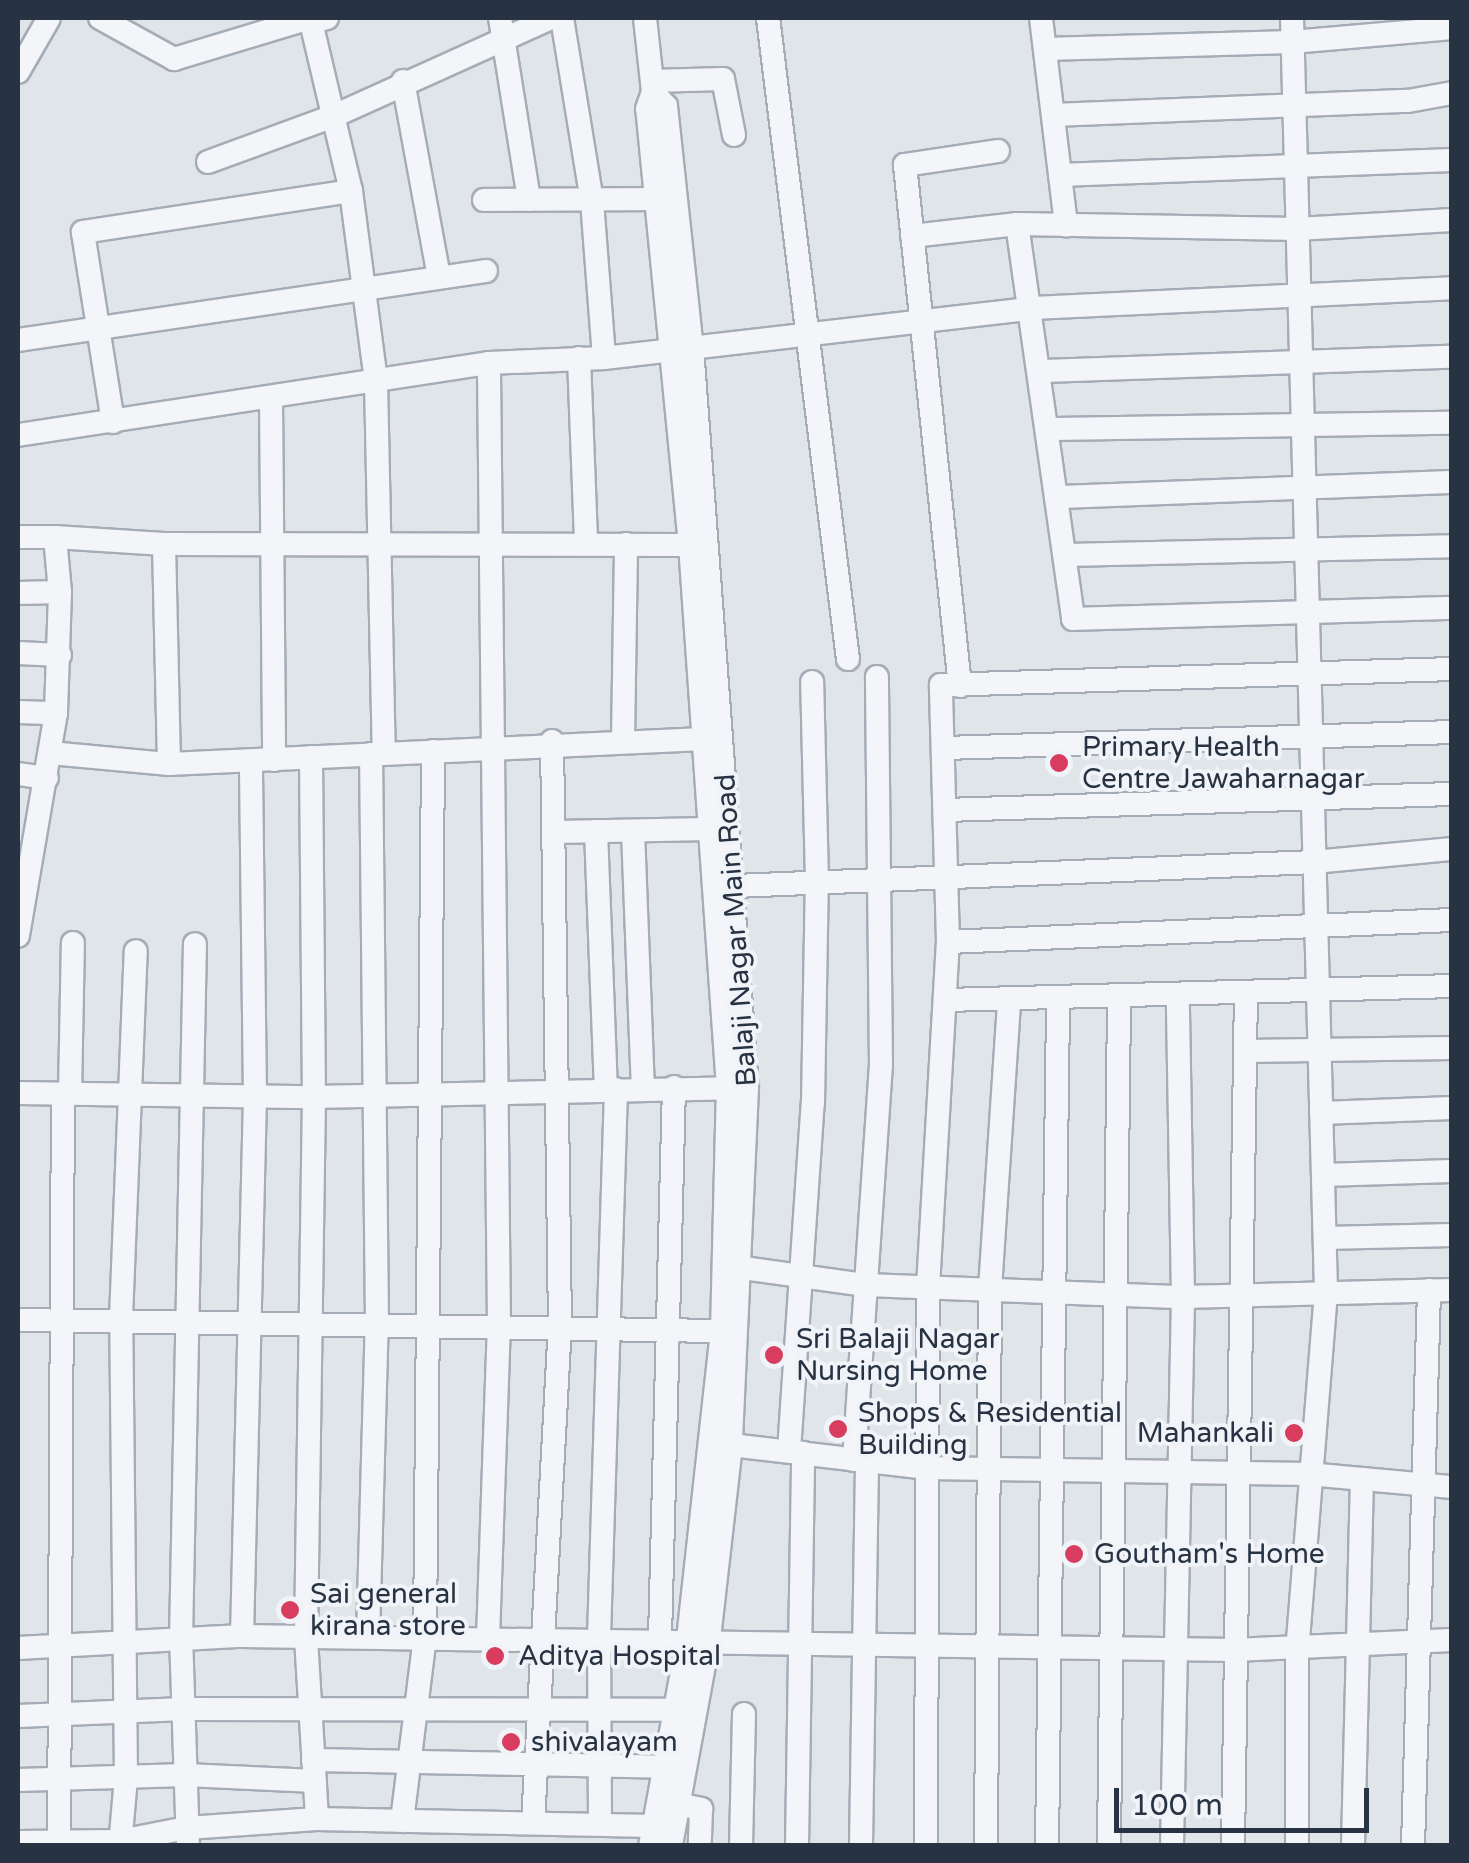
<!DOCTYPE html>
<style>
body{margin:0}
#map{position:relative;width:1469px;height:1863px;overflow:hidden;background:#e0e5ea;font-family:"Varela Round",sans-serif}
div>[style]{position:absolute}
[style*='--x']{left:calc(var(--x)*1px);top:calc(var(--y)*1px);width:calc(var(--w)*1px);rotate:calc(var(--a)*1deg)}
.roads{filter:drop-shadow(2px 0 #a5acb5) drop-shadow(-2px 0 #a5acb5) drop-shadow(0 2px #a5acb5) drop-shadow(0 -2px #a5acb5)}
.minor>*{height:22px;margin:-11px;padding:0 11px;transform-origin:11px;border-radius:11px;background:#f3f5f8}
.dots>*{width:28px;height:28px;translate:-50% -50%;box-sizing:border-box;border:5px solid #f0f3f7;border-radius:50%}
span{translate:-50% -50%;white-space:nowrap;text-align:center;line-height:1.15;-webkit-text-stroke:8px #f0f3f7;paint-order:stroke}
.poi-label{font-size:28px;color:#273343}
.left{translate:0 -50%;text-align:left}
.right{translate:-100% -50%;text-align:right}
.street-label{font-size:28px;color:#273343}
.frame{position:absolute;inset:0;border:20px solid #273343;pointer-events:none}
.scale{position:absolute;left:1114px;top:1788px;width:255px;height:45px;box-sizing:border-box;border:5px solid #273343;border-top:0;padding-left:12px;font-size:30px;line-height:35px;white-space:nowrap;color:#273343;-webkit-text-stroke:8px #f0f3f7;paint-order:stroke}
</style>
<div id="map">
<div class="roads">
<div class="minor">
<i style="--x:100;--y:18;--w:85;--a:29"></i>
<i style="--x:174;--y:59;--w:142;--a:-16.8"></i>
<i style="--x:327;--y:18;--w:16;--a:166"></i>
<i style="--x:311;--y:22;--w:174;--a:76.7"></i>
<i style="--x:351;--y:191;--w:192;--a:82.5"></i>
<i style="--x:376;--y:381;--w:371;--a:88.8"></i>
<i style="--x:500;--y:18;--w:184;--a:80.9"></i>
<i style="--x:562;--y:18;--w:185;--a:80.7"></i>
<i style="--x:592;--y:201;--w:157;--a:85.6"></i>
<i style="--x:645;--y:18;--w:74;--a:83.8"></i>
<i style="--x:653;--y:92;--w:19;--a:47"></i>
<i style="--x:666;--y:106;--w:243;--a:83.9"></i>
<i style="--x:692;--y:348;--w:742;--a:85.75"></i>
<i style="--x:747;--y:1088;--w:357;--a:92.6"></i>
<i style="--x:731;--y:1445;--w:194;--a:96.5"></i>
<i style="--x:709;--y:1638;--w:211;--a:100.4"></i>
<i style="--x:768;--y:18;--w:646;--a:82.89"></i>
<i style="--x:1041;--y:18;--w:209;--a:83.1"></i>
<i style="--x:1292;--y:18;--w:1274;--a:88.47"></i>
<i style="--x:1326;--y:1292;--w:358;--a:94.6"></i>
<i style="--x:1297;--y:1649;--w:197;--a:90"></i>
<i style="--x:1045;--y:49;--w:247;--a:-1.6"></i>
<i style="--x:1292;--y:42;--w:161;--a:-5"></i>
<i style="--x:18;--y:72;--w:62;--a:-60.1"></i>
<i style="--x:403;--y:81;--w:199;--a:79.6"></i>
<i style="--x:652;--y:81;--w:71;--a:-1.6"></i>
<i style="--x:723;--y:79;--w:57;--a:78.9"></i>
<i style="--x:1053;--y:115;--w:355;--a:-2.3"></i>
<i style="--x:1408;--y:101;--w:45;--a:-10.3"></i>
<i style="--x:208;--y:162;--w:134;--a:-20.1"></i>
<i style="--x:334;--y:116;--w:238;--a:-24.3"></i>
<i style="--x:1060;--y:175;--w:392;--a:-2.2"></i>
<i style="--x:484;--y:200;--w:171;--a:-0.3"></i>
<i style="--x:1017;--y:224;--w:399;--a:81.9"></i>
<i style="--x:1073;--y:619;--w:379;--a:-1.7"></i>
<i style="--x:912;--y:236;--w:106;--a:-6.5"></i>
<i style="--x:1017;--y:224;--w:280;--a:1"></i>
<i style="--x:1297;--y:229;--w:155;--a:-3.3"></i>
<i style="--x:18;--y:340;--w:473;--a:-8.4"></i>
<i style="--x:579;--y:358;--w:184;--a:87.8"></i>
<i style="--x:1041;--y:371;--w:411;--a:-2"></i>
<i style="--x:271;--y:399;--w:361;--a:89.5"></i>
<i style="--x:113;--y:422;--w:192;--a:-99"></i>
<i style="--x:83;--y:232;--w:271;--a:-8.7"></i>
<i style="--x:1050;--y:429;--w:402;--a:-0.9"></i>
<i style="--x:18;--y:435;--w:476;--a:-8.7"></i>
<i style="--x:489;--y:363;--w:115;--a:-2.5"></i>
<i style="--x:604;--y:358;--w:432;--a:-6.6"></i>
<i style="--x:1033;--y:308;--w:419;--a:-2.7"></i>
<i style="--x:1059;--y:497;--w:393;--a:-2.2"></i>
<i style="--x:18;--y:537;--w:37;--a:0"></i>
<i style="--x:55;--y:537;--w:55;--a:84.8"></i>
<i style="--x:60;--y:592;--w:121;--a:91.9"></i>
<i style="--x:56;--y:713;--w:226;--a:99.7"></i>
<i style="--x:55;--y:537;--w:109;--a:3.7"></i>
<i style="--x:164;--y:544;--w:526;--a:0.11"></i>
<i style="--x:164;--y:544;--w:220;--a:88.7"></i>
<i style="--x:1066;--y:555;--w:386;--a:-1.3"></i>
<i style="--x:18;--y:593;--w:42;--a:-1.4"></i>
<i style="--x:18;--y:653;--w:42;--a:2.7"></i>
<i style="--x:960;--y:686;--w:524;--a:-96.03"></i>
<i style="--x:905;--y:165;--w:94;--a:-8.6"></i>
<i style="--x:18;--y:712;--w:38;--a:2"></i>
<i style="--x:623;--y:740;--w:196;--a:-89.1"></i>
<i style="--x:944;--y:748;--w:508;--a:-1.8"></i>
<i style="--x:50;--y:753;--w:120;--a:5.3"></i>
<i style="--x:169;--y:764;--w:535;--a:-2.68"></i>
<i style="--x:311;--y:757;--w:340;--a:89.5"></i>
<i style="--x:314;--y:1097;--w:541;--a:90.85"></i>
<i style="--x:306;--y:1638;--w:181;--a:86.5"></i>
<i style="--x:18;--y:774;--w:29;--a:8"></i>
<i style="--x:945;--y:810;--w:507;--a:-1.81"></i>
<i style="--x:596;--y:831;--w:258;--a:87.8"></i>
<i style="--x:633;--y:831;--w:258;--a:87.8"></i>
<i style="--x:554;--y:832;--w:156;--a:-1.1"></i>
<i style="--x:735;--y:886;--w:579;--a:-2.37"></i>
<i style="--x:1314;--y:862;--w:139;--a:-5.4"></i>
<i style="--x:948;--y:942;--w:504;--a:-2.5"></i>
<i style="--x:946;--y:1000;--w:506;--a:-1.58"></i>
<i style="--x:1246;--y:1051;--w:206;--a:-0.8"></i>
<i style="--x:18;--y:1093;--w:296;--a:0.8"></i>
<i style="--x:314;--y:1097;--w:430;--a:-1.2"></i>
<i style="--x:70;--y:1094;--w:151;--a:-88.9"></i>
<i style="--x:1321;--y:1113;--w:131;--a:-2.2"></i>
<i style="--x:1323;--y:1175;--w:129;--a:-1.8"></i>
<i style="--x:1325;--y:1238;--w:127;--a:-1.4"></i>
<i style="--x:743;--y:1268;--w:124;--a:7.9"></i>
<i style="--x:866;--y:1285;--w:317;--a:2.2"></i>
<i style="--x:1183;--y:1297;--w:269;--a:-1.5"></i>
<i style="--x:18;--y:1320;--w:704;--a:0.9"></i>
<i style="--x:731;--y:1445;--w:198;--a:6.7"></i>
<i style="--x:928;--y:1468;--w:380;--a:0.9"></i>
<i style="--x:1308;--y:1474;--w:145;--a:5.2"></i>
<i style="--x:854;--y:1460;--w:395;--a:-86.1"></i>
<i style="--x:881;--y:1066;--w:389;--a:-90.6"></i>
<i style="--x:242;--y:1636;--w:539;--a:-88.62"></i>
<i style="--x:255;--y:1097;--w:336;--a:-90.7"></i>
<i style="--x:368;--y:1637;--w:314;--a:-88.4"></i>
<i style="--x:377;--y:1323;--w:569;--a:-90.6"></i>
<i style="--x:488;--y:1638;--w:313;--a:-88"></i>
<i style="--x:499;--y:1325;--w:962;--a:-90.6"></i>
<i style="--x:660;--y:1639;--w:552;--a:-88.55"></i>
<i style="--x:18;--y:1648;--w:224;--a:-3.1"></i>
<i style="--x:242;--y:1636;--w:992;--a:0.81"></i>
<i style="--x:1234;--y:1650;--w:218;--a:-2.6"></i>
<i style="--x:18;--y:1716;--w:166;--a:-2.4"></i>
<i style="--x:184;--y:1709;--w:493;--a:0.1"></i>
<i style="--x:313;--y:1760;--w:354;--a:1.1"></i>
<i style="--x:18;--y:1780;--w:168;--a:-1.7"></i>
<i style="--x:186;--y:1775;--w:129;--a:2.7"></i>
<i style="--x:678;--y:1804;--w:24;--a:12"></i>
<i style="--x:701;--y:1809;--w:37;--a:92"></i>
<i style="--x:402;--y:1821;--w:186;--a:-82.9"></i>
<i style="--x:425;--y:1636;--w:885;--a:-89.48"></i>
<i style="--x:533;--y:1823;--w:498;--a:-86.9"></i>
<i style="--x:560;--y:1326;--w:585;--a:-90.78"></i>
<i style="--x:600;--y:1823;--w:186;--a:-90.3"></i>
<i style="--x:599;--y:1637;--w:548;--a:-88.22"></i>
<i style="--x:18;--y:1842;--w:102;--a:-0.6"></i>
<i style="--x:120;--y:1841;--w:68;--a:-11"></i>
<i style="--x:187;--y:1828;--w:130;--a:-4"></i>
<i style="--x:317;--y:1819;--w:337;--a:1.2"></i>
<i style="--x:59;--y:1846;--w:752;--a:-89.7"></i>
<i style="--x:120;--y:1846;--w:69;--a:-85"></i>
<i style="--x:126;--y:1777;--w:459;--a:-90.6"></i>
<i style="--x:121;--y:1318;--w:367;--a:-87.7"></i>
<i style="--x:188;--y:1846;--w:207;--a:-91.9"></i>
<i style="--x:181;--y:1639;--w:695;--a:-88.85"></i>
<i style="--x:650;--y:1846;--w:210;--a:-79.6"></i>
<i style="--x:688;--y:1639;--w:310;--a:-83.7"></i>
<i style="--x:722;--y:1331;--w:243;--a:-88.6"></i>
<i style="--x:728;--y:1088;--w:544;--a:-94"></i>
<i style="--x:690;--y:545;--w:438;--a:-95.6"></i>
<i style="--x:647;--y:109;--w:18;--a:-71"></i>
<i style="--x:741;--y:1846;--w:132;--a:-88.7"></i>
<i style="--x:797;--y:1846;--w:393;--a:-89.1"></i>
<i style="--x:803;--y:1453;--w:14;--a:-172"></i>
<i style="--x:789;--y:1451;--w:349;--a:-86.1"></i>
<i style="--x:813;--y:1103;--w:222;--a:-89"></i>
<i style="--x:817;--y:881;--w:199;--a:-91.4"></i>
<i style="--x:861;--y:1846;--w:386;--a:-89.1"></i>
<i style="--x:926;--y:1846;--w:559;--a:-89.8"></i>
<i style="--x:928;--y:1287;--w:346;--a:-86.7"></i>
<i style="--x:948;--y:942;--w:257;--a:-91.6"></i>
<i style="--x:941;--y:685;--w:511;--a:-1.79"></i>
<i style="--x:986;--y:1846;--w:557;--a:-89.59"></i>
<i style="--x:990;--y:1289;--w:289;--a:-86.2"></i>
<i style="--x:1047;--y:1846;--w:845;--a:-89.25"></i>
<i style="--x:1109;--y:1846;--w:847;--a:-89.32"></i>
<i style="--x:1172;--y:1846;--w:549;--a:-88.85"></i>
<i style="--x:1183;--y:1297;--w:299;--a:-91"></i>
<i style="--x:1233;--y:1846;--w:852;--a:-89.13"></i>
<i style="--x:1353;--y:1846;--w:367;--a:-88.6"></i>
<i style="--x:1413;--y:1846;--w:556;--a:-88.35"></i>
</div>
</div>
<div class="dots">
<i style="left:1059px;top:763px;background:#d83c5f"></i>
<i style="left:774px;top:1355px;background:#d83c5f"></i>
<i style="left:838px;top:1429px;background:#d83c5f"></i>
<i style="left:1294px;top:1433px;background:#d83c5f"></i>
<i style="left:1074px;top:1554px;background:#d83c5f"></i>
<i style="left:290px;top:1610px;background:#d83c5f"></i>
<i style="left:495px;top:1656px;background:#d83c5f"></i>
<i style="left:511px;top:1742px;background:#d83c5f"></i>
</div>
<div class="poi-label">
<span class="left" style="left:1082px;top:763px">Primary Health<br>Centre Jawaharnagar</span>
<span class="left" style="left:796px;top:1355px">Sri Balaji Nagar<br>Nursing Home</span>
<span class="left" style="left:858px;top:1429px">Shops &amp; Residential<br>Building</span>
<span class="right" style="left:1274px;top:1433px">Mahankali</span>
<span class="left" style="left:1094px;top:1554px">Goutham's Home</span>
<span class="left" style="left:310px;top:1610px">Sai general<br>kirana store</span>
<span class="left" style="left:518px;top:1656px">Aditya Hospital</span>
<span class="left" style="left:531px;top:1742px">shivalayam</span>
</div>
<div class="street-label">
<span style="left:736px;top:930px;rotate:-94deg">Balaji Nagar Main Road</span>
</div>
<div class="frame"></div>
<div class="scale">100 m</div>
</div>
